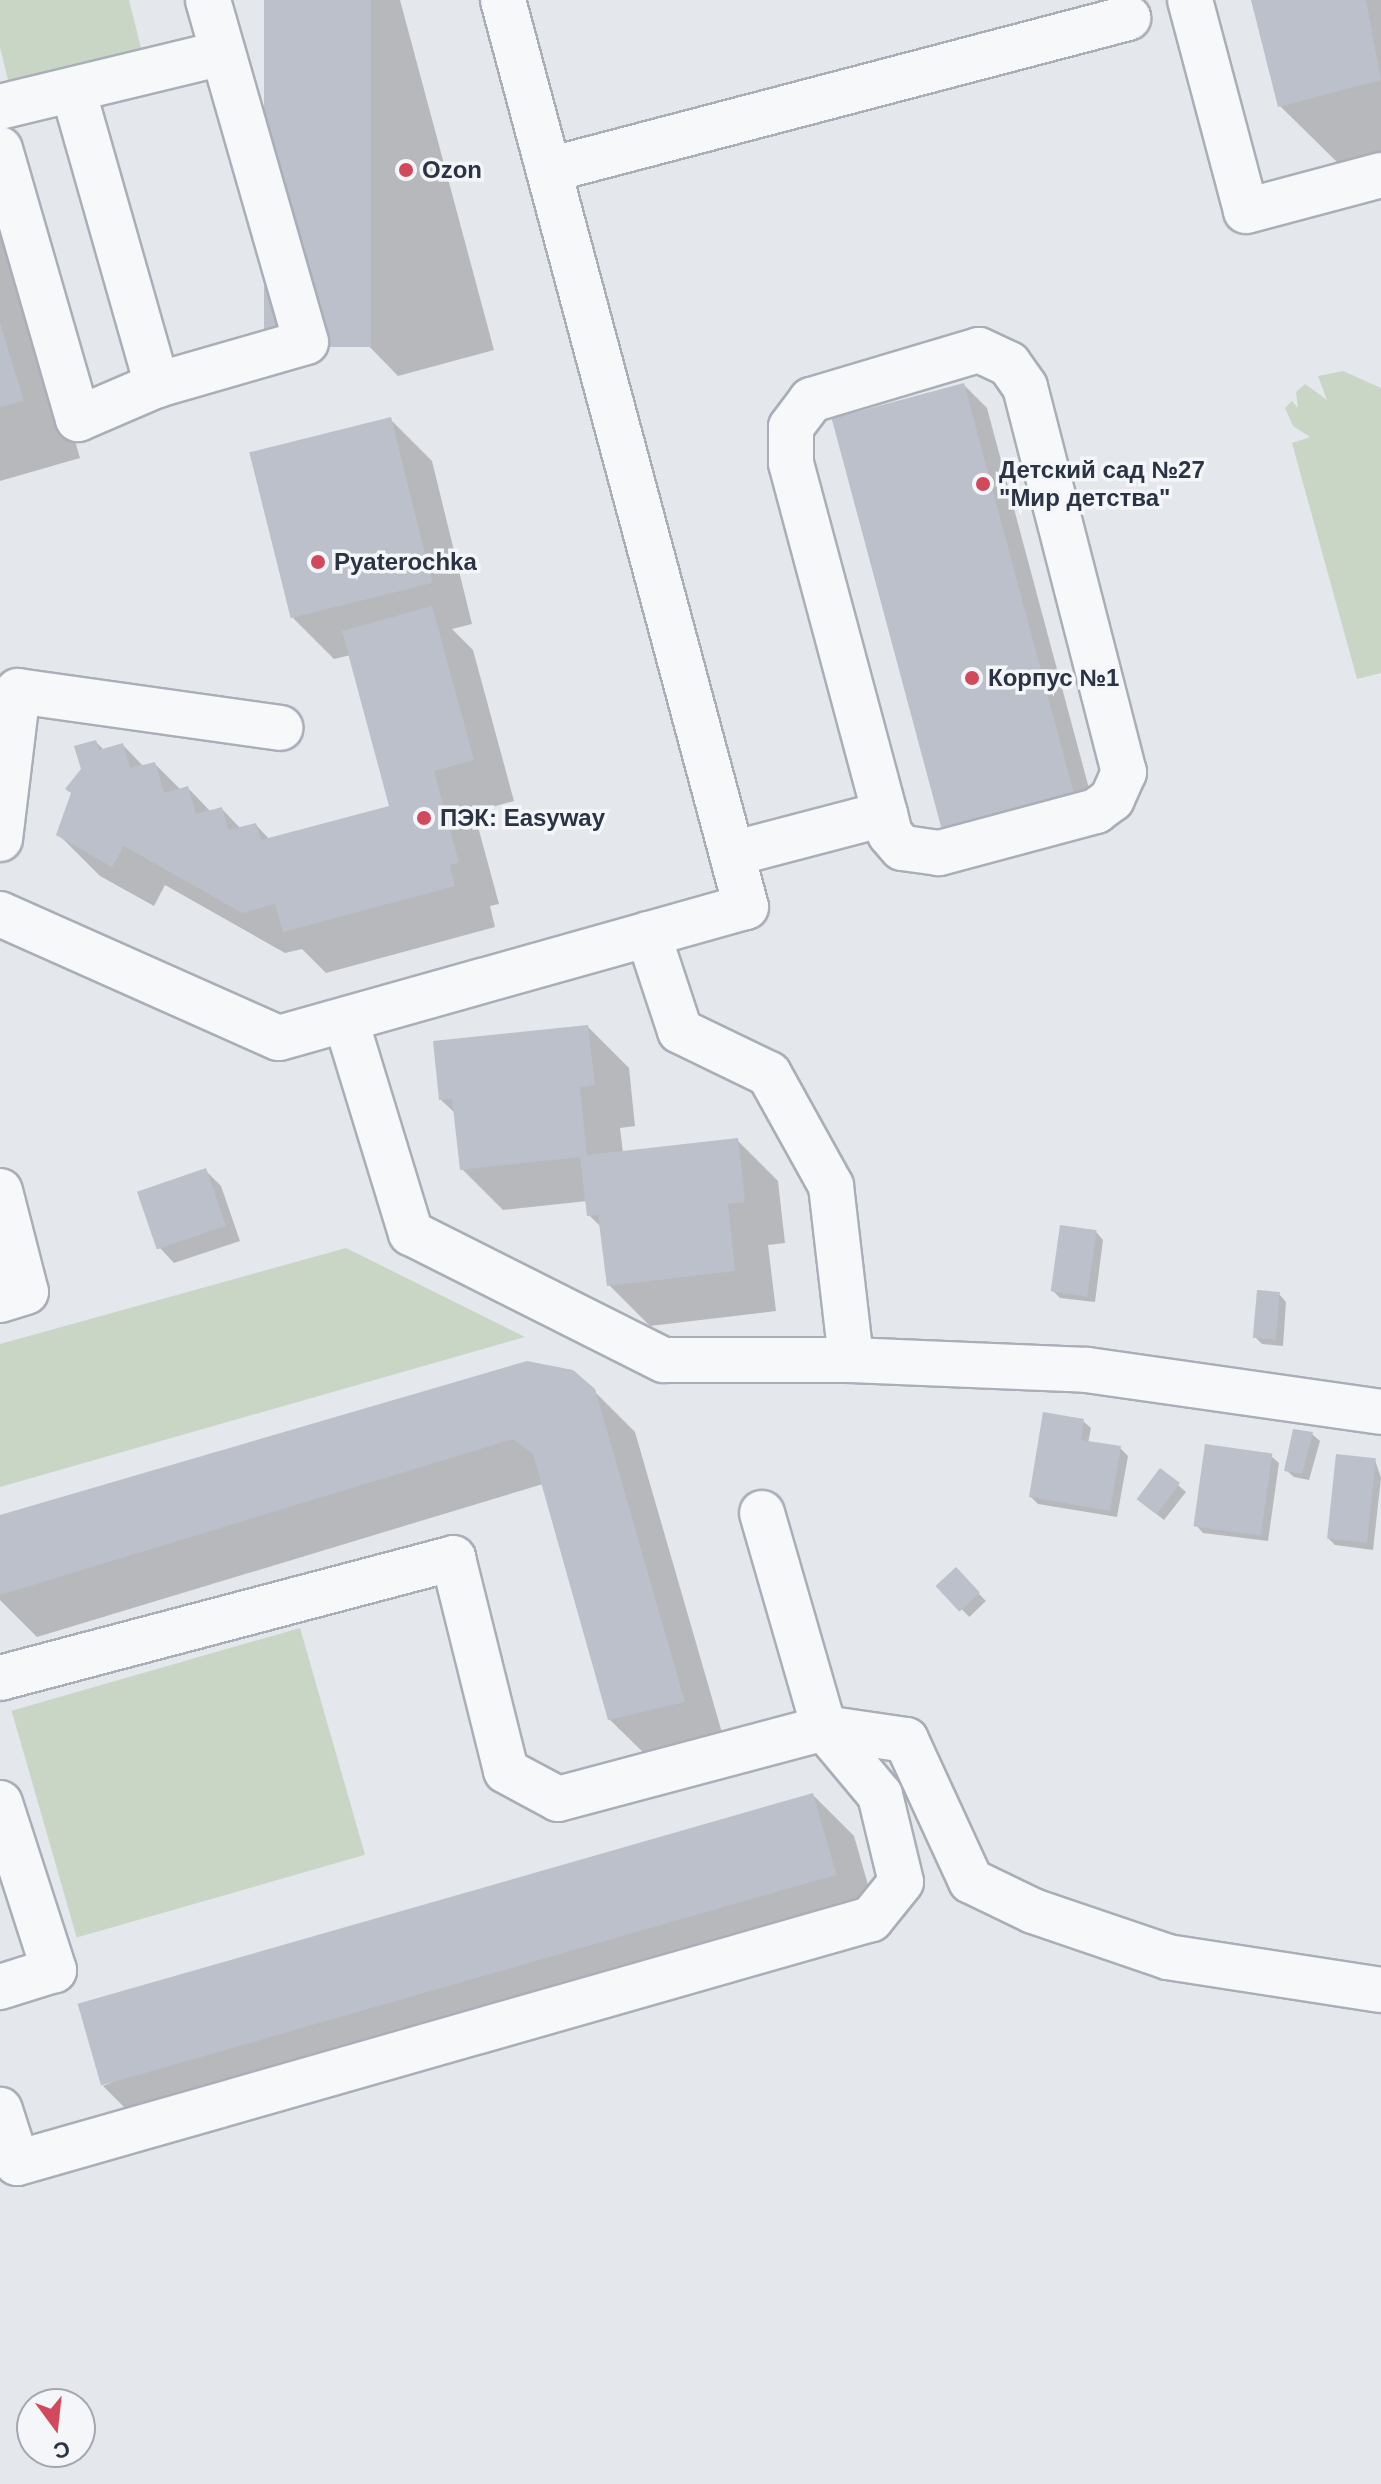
<!DOCTYPE html>
<meta charset="utf-8">
<style>
body{margin:0}
#map{position:relative;width:1381px;height:2484px;overflow:hidden;background:#e4e7ec;font-family:Helvetica,sans-serif}
div>[style]{position:absolute}
[style*='--x']{left:calc(var(--x)*1px);top:calc(var(--y)*1px);width:calc(var(--w)*1px);rotate:calc(var(--a)*1deg)}
.green>*{inset:0;background:#c9d6c5;transform-origin:0 0}
.shadow>*{inset:0;background:#0003;transform-origin:0 0}
.building>*{inset:0;background:#bbc0ca;transform-origin:0 0}
.roads{filter:drop-shadow(2px 0 #a9aeb7) drop-shadow(-2px 0 #a9aeb7) drop-shadow(0 2px #a9aeb7) drop-shadow(0 -2px #a9aeb7)}
.minor>*{height:44px;margin:-22px;padding:0 22px;transform-origin:22px;border-radius:22px;background:#f7f8fa}
.dots>*{width:22px;height:22px;translate:-50% -50%;box-sizing:border-box;border:4px solid #f4f6f9;border-radius:50%}
span{translate:-50% -50%;white-space:nowrap;text-align:center;line-height:1.15;-webkit-text-stroke:7px #f4f6f9;paint-order:stroke}
.poi-label{font-size:24px;color:#2b3445;font-weight:700}
.left{translate:0 -50%;text-align:left}
.north{position:absolute;left:16px;top:2388px;width:80px;height:80px;box-sizing:border-box;background:#f4f6f9;border:2px solid #a4a8b1;border-radius:50%;rotate:165deg;font-size:22px;font-weight:700;line-height:32px;text-align:center;color:#2b3445}
.north::after{content:'';display:block;margin:auto;width:28px;height:36px;background:#d1495b;clip-path:polygon(50% 0,100% 100%,50% 72%,0 100%)}
</style>
<div id="map">
<div class="green">
<i style="clip-path:polygon(0 0,129px 0,142px 52px,9px 84px,0 47px)"></i>
<i style="clip-path:polygon(1343px 371px,1381px 388px,1381px 673px,1357px 679px,1292px 443px,1310px 437px,1293px 426px,1285px 408px,1292px 401px,1298px 408px,1296px 392px,1305px 384px,1327px 400px,1318px 376px)"></i>
<i style="clip-path:polygon(346px 1248px,525px 1337px,0 1487px,0 1344px)"></i>
<i style="left:300px;top:1628px;width:236px;height:300px;rotate:74deg"></i>
</div>
<div class="shadow">
<i style="clip-path:polygon(267px 0,400px 0,494px 350px,398px 376px,357px 334px)"></i>
<i style="clip-path:polygon(1253px 0,1381px 0,1381px 152px,1338px 163px,1280px 106px)"></i>
<i style="clip-path:polygon(0 208px,12px 220px,80px 458px,0 481px)"></i>
<i style="clip-path:polygon(964px 385px,987px 408px,1098px 822px,968px 856px)"></i>
<i style="clip-path:polygon(390px 419px,432px 461px,472px 624px,452px 629px,473px 650px,514px 801px,474px 812px,499px 904px,490px 906px,495px 927px,326px 973px,302px 949px,285px 953px,165px 885px,154px 906px,100px 876px,59px 835px,96px 742px,104px 750px,123px 745px,144px 767px,155px 764px,181px 790px,188px 788px,211px 812px,222px 809px,241px 829px,256px 825px,270px 840px,392px 807px,351px 655px,334px 659px,293px 618px)"></i>
<i style="clip-path:polygon(588px 1027px,629px 1068px,635px 1126px,620px 1128px,623px 1153px,737px 1140px,778px 1181px,785px 1243px,768px 1245px,776px 1311px,650px 1326px,609px 1285px,602px 1228px,589px 1215px,587px 1201px,503px 1210px,462px 1169px,456px 1114px,441px 1100px)"></i>
<i style="clip-path:polygon(205px 1170px,221px 1186px,240px 1241px,174px 1263px,159px 1247px)"></i>
<i style="clip-path:polygon(1096px 1232px,1103px 1240px,1095px 1302px,1060px 1298px,1053px 1291px)"></i>
<i style="clip-path:polygon(1279px 1294px,1286px 1302px,1283px 1346px,1262px 1344px,1255px 1337px)"></i>
<i style="clip-path:polygon(593px 1390px,635px 1432px,725px 1743px,651px 1760px,609px 1719px,543px 1484px,37px 1637px,0 1600px,0 1517px)"></i>
<i style="clip-path:polygon(1083px 1421px,1091px 1428px,1088px 1443px,1120px 1448px,1128px 1456px,1117px 1517px,1038px 1504px,1031px 1497px)"></i>
<i style="clip-path:polygon(1312px 1434px,1320px 1441px,1309px 1480px,1294px 1477px,1286px 1470px)"></i>
<i style="clip-path:polygon(1271px 1456px,1279px 1463px,1268px 1541px,1203px 1533px,1196px 1525px)"></i>
<i style="clip-path:polygon(1375px 1460px,1381px 1478px,1373px 1550px,1335px 1545px,1328px 1538px)"></i>
<i style="clip-path:polygon(1178px 1485px,1186px 1492px,1164px 1520px,1146px 1506px)"></i>
<i style="left:956px;top:1570px;width:43px;height:23px;rotate:46deg"></i>
<i style="clip-path:polygon(813px 1795px,854px 1836px,877px 1916px,145px 2128px,103px 2086px)"></i>
</div>
<div class="building">
<i style="left:264px;top:0;width:107px;height:347px"></i>
<i style="clip-path:polygon(1251px 0,1366px 0,1381px 80px,1278px 107px)"></i>
<i style="clip-path:polygon(0 323px,24px 401px,0 407px)"></i>
<i style="left:964px;top:383px;width:430px;height:137px;rotate:75deg"></i>
<i style="left:391px;top:417px;width:171px;height:146px;rotate:76deg"></i>
<i style="clip-path:polygon(432px 606px,474px 760px,434px 771px,459px 863px,450px 865px,455px 886px,283px 932px,275px 904px,242px 913px,124px 846px,112px 867px,56px 835px,71px 793px,65px 789px,81px 769px,74px 746px,96px 740px,99px 750px,123px 743px,130px 768px,155px 762px,164px 793px,188px 786px,196px 814px,222px 807px,228px 830px,256px 823px,261px 840px,389px 806px,342px 631px)"></i>
<i style="clip-path:polygon(588px 1025px,595px 1085px,580px 1087px,587px 1155px,738px 1138px,745px 1202px,728px 1204px,735px 1271px,607px 1286px,598px 1215px,587px 1216px,580px 1157px,460px 1170px,452px 1099px,439px 1100px,433px 1041px)"></i>
<i style="left:206px;top:1168px;width:61px;height:73px;rotate:71deg"></i>
<i style="left:1060px;top:1225px;width:37px;height:67px;rotate:8deg"></i>
<i style="left:1257px;top:1290px;width:23px;height:48px;rotate:5deg"></i>
<i style="clip-path:polygon(527px 1361px,573px 1370px,595px 1389px,685px 1702px,608px 1720px,533px 1454px,513px 1439px,0 1595px,0 1515px)"></i>
<i style="clip-path:polygon(1043px 1412px,1084px 1419px,1081px 1440px,1121px 1446px,1110px 1511px,1029px 1497px)"></i>
<i style="clip-path:polygon(1293px 1429px,1313px 1432px,1302px 1474px,1284px 1471px)"></i>
<i style="left:1205px;top:1444px;width:68px;height:83px;rotate:8deg"></i>
<i style="left:1336px;top:1454px;width:40px;height:85px;rotate:6deg"></i>
<i style="left:1160px;top:1468px;width:25px;height:39px;rotate:37deg"></i>
<i style="left:956px;top:1567px;width:35px;height:28px;rotate:47deg"></i>
<i style="left:813px;top:1793px;width:85px;height:765px;rotate:74deg"></i>
</div>
<div class="roads">
<div class="minor">
<i style="--x:1190;--y:0;--w:218;--a:75.1"></i>
<i style="--x:1246;--y:211;--w:140;--a:-14.9"></i>
<i style="--x:73;--y:90;--w:307;--a:74.1"></i>
<i style="--x:0;--y:107;--w:229;--a:-13.6"></i>
<i style="--x:0;--y:149;--w:281;--a:73.9"></i>
<i style="--x:78;--y:419;--w:86;--a:-23.3"></i>
<i style="--x:157;--y:385;--w:155;--a:-16.1"></i>
<i style="--x:306;--y:342;--w:356;--a:-106"></i>
<i style="--x:549;--y:170;--w:599;--a:-14.71"></i>
<i style="--x:0;--y:839;--w:149;--a:-83.1"></i>
<i style="--x:18;--y:691;--w:265;--a:8"></i>
<i style="--x:732;--y:854;--w:158;--a:-14.7"></i>
<i style="--x:885;--y:814;--w:363;--a:-105"></i>
<i style="--x:791;--y:463;--w:36;--a:-90"></i>
<i style="--x:791;--y:427;--w:34;--a:-53"></i>
<i style="--x:811;--y:400;--w:175;--a:-16.6"></i>
<i style="--x:979;--y:350;--w:33;--a:25"></i>
<i style="--x:1009;--y:364;--w:28;--a:55"></i>
<i style="--x:1025;--y:387;--w:398;--a:75.6"></i>
<i style="--x:1124;--y:772;--w:30;--a:114"></i>
<i style="--x:1112;--y:799;--w:20;--a:143"></i>
<i style="--x:1096;--y:811;--w:163;--a:165"></i>
<i style="--x:939;--y:853;--w:37;--a:-172"></i>
<i style="--x:902;--y:848;--w:18;--a:-131"></i>
<i style="--x:890;--y:834;--w:21;--a:-104"></i>
<i style="--x:0;--y:914;--w:305;--a:24"></i>
<i style="--x:279;--y:1038;--w:485;--a:-15.7"></i>
<i style="--x:746;--y:907;--w:939;--a:-105"></i>
<i style="--x:648;--y:934;--w:102;--a:71.7"></i>
<i style="--x:680;--y:1031;--w:99;--a:25.8"></i>
<i style="--x:769;--y:1074;--w:128;--a:61"></i>
<i style="--x:831;--y:1186;--w:175;--a:83.4"></i>
<i style="--x:346;--y:1021;--w:222;--a:73"></i>
<i style="--x:411;--y:1233;--w:283;--a:26.7"></i>
<i style="--x:664;--y:1360;--w:187;--a:0"></i>
<i style="--x:851;--y:1360;--w:236;--a:2.4"></i>
<i style="--x:1087;--y:1370;--w:297;--a:8.1"></i>
<i style="--x:0;--y:1191;--w:104;--a:75.6"></i>
<i style="--x:26;--y:1292;--w:27;--a:163"></i>
<i style="--x:762;--y:1513;--w:224;--a:73.9"></i>
<i style="--x:824;--y:1728;--w:83;--a:8.3"></i>
<i style="--x:906;--y:1740;--w:155;--a:65.3"></i>
<i style="--x:971;--y:1881;--w:69;--a:25.8"></i>
<i style="--x:1033;--y:1911;--w:143;--a:18.8"></i>
<i style="--x:1168;--y:1957;--w:216;--a:8.8"></i>
<i style="--x:0;--y:1678;--w:469;--a:-14.8"></i>
<i style="--x:453;--y:1558;--w:219;--a:76"></i>
<i style="--x:506;--y:1771;--w:59;--a:28.3"></i>
<i style="--x:558;--y:1799;--w:275;--a:-14.9"></i>
<i style="--x:824;--y:1728;--w:87;--a:50.1"></i>
<i style="--x:880;--y:1795;--w:89;--a:76.4"></i>
<i style="--x:901;--y:1882;--w:48;--a:129"></i>
<i style="--x:871;--y:1919;--w:888;--a:164.05"></i>
<i style="--x:17;--y:2163;--w:56;--a:-107.8"></i>
<i style="--x:0;--y:1803;--w:176;--a:72.1"></i>
<i style="--x:54;--y:1970;--w:57;--a:162.5"></i>
</div>
</div>
<div class="dots">
<i style="left:406px;top:170px;background:#d1495b"></i>
<i style="left:983px;top:484px;background:#d1495b"></i>
<i style="left:318px;top:562px;background:#d1495b"></i>
<i style="left:972px;top:678px;background:#d1495b"></i>
<i style="left:424px;top:818px;background:#d1495b"></i>
</div>
<div class="poi-label">
<span class="left" style="left:422px;top:170px">Ozon</span>
<span class="left" style="left:999px;top:484px">Детский сад №27<br>"Мир детства"</span>
<span class="left" style="left:334px;top:562px">Pyaterochka</span>
<span class="left" style="left:988px;top:678px">Корпус №1</span>
<span class="left" style="left:440px;top:818px">ПЭК: Easyway</span>
</div>
<div class="north">С</div>
</div>
